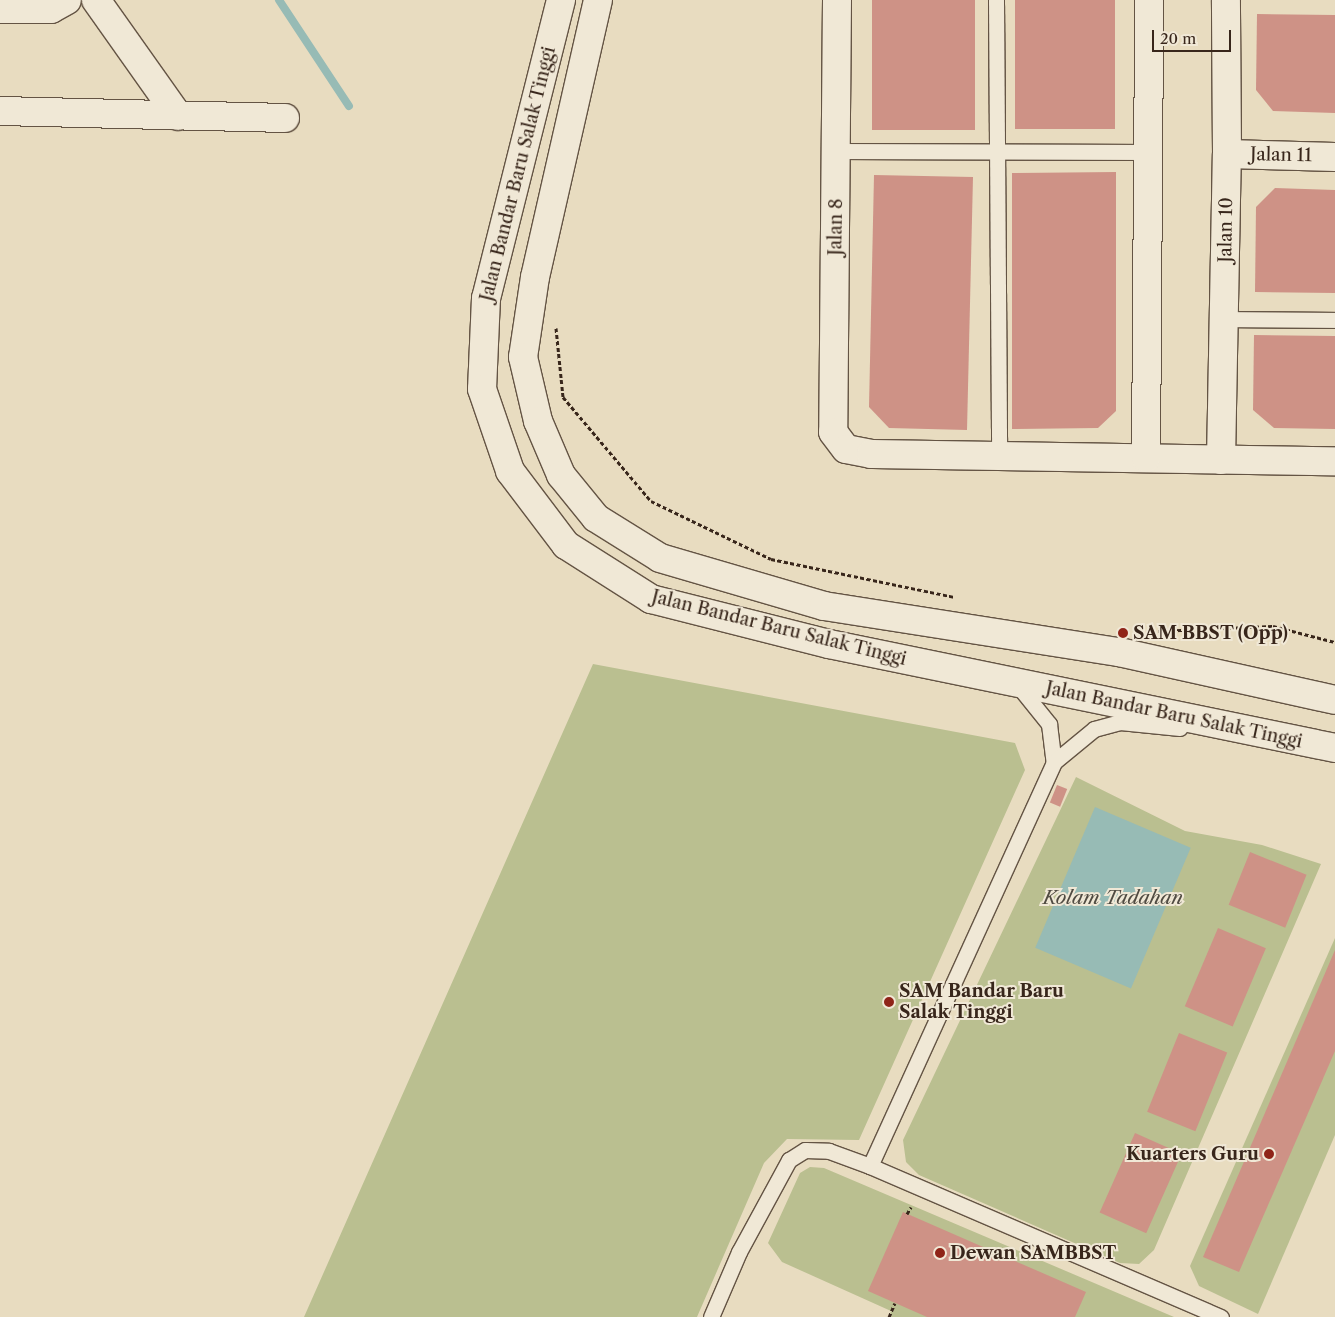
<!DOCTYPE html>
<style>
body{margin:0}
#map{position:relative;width:1335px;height:1317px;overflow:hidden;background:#e8dcc0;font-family:"Libre Caslon Text",serif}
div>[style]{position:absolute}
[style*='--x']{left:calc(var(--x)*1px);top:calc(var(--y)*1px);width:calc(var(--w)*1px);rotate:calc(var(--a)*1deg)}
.green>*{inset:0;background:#babf90}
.water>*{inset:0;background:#97bbb5;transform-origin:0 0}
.stream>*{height:8px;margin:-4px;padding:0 4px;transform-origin:4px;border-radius:4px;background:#97bbb5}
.building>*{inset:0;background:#ce9286;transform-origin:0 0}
.path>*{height:3px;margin-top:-1.5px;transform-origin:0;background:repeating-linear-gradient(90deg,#38261b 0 4px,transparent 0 6.5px)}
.roads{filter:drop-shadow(1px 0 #645444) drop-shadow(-1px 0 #645444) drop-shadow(0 1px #645444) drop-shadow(0 -1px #645444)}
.service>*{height:15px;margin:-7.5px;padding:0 7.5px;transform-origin:7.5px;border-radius:7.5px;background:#f0e8d6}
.minor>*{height:28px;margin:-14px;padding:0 14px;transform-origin:14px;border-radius:14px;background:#f0e8d6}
.secondary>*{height:28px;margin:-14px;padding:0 14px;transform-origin:14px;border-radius:14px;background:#f0e8d6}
.dots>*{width:14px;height:14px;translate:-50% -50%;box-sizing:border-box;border:2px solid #f0e8d6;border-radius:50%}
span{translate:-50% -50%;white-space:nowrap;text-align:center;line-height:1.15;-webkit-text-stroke:4px #f0e8d6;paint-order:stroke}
.street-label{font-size:18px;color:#38261b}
.poi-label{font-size:18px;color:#38261b;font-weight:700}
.left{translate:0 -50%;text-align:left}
.right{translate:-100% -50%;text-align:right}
.water-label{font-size:19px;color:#504b42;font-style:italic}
.scale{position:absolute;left:1152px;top:30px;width:79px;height:22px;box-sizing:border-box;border:2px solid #38261b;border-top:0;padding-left:6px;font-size:15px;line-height:18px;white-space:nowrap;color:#38261b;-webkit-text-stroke:4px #f0e8d6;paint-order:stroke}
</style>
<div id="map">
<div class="green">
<i style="clip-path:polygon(593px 664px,1015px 743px,1025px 770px,859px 1140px,787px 1139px,764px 1163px,697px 1317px,304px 1317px)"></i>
<i style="clip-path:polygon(1076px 777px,1185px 831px,1262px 845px,1321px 864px,1154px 1250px,1139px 1264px,1120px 1263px,919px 1175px,906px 1162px,903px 1140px)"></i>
<i style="clip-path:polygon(1335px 938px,1335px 1135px,1258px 1314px,1199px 1286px,1190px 1266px)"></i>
<i style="clip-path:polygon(810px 1167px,824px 1168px,1174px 1317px,889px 1317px,891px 1311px,782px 1262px,768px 1243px,800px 1173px)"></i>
</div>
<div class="water">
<i style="left:1095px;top:807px;width:104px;height:153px;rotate:23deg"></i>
</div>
<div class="stream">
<i style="--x:279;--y:0;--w:127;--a:56.6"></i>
</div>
<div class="building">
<i style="left:872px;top:0;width:103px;height:130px"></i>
<i style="left:1015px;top:0;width:100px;height:129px"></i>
<i style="clip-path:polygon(1257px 14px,1335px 15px,1335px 113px,1273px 111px,1256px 90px)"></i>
<i style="clip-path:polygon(1116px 172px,1116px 411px,1098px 428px,1012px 429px,1012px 173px)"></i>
<i style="clip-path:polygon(874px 175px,973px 177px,967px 430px,889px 428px,869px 407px)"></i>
<i style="clip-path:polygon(1275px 188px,1335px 190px,1335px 293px,1255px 292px,1256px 207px)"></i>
<i style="clip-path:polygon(1254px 335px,1335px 336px,1335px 429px,1274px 428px,1253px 410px)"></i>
<i style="left:1057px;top:785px;width:11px;height:19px;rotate:22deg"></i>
<i style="left:1250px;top:852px;width:61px;height:57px;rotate:22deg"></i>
<i style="left:1218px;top:928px;width:52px;height:85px;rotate:23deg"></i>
<i style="clip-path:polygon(1335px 950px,1335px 1051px,1239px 1272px,1203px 1257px)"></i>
<i style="left:1179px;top:1033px;width:52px;height:85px;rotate:22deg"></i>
<i style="left:1135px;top:1133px;width:51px;height:87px;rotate:24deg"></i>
<i style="clip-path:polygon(903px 1212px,1086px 1292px,1075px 1317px,927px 1317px,868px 1291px)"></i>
</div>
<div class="path">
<i style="--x:556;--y:328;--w:69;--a:84.2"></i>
<i style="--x:563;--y:397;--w:136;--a:49.8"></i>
<i style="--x:651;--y:501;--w:133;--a:25.8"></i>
<i style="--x:771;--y:559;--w:188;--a:11.7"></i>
<i style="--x:1158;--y:631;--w:115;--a:-2.5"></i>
<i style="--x:1273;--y:626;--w:64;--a:14.5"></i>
<i style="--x:907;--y:1214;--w:8;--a:-60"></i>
<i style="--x:889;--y:1317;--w:15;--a:-67"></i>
</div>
<div class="roads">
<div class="service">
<i style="--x:996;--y:0;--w:456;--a:89.6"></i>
<i style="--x:837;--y:151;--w:311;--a:0.2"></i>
<i style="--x:1224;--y:319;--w:111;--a:0.5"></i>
<i style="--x:1016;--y:683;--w:53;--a:51.2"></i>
<i style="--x:1049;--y:724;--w:38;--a:83"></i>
<i style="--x:870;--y:1166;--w:444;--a:-65.5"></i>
<i style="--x:1054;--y:762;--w:52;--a:-39.5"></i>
<i style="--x:1094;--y:729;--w:27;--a:-15"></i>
<i style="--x:1120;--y:722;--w:60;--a:5.7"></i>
<i style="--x:711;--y:1317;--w:71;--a:-66.7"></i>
<i style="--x:739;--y:1252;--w:105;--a:-61.5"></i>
<i style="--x:789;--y:1160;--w:19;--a:-32"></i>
<i style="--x:805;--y:1150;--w:24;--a:2"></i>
<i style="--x:829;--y:1151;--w:44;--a:20.1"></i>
<i style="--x:870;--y:1166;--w:382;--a:23.3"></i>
</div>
<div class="minor">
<i style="--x:96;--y:0;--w:142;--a:54.7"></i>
<i style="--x:837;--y:0;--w:432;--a:90.5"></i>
<i style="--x:833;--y:432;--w:21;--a:53"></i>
<i style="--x:846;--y:449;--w:25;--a:11"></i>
<i style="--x:871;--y:454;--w:464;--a:0.9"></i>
<i style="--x:0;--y:9;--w:51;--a:0"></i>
<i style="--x:51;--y:9;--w:18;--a:-29"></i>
<i style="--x:0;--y:111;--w:285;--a:1.4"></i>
<i style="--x:1227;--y:154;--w:108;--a:1.6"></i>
<i style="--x:1146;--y:458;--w:458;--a:-89.6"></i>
<i style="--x:1221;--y:460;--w:306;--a:-88.9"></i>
<i style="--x:1227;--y:154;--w:154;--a:-90.4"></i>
</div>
<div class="secondary">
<i style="--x:561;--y:0;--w:307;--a:104.1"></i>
<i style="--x:486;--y:298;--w:91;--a:92.5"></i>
<i style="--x:482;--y:389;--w:87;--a:71.1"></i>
<i style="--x:510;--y:471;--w:93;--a:52.9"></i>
<i style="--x:566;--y:545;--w:101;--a:32.4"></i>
<i style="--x:651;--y:599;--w:184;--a:14.2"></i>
<i style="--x:829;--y:644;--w:517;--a:11.61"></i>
<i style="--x:598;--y:0;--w:284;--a:102.8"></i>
<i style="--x:535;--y:277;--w:81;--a:98.5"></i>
<i style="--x:523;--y:357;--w:66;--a:76.8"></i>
<i style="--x:538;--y:421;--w:59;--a:66.9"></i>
<i style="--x:561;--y:475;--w:55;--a:50.9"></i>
<i style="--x:596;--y:518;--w:75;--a:32"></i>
<i style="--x:660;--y:558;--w:171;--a:16.3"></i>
<i style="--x:824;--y:606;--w:299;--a:8.9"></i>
<i style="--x:1119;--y:652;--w:221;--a:12.5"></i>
</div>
</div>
<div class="dots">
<i style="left:1123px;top:633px;background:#8f2418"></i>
<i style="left:889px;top:1002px;background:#8f2418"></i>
<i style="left:1269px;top:1154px;background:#8f2418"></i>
<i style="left:940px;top:1253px;background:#8f2418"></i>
</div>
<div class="street-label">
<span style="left:1281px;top:155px;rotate:1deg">Jalan 11</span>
<span style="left:518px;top:174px;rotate:-76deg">Jalan Bandar Baru Salak Tinggi</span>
<span style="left:836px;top:227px;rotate:-89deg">Jalan 8</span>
<span style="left:1226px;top:230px;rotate:-89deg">Jalan 10</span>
<span style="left:779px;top:628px;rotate:14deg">Jalan Bandar Baru Salak Tinggi</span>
<span style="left:1174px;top:715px;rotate:12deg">Jalan Bandar Baru Salak Tinggi</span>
</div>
<div class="poi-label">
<span class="left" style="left:1133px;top:633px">SAM BBST (Opp)</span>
<span class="left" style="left:899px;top:1002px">SAM Bandar Baru<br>Salak Tinggi</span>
<span class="right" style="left:1259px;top:1154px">Kuarters Guru</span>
<span class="left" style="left:950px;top:1253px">Dewan SAMBBST</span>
</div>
<div class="water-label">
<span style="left:1113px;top:898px">Kolam Tadahan</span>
</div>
<div class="scale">20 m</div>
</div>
